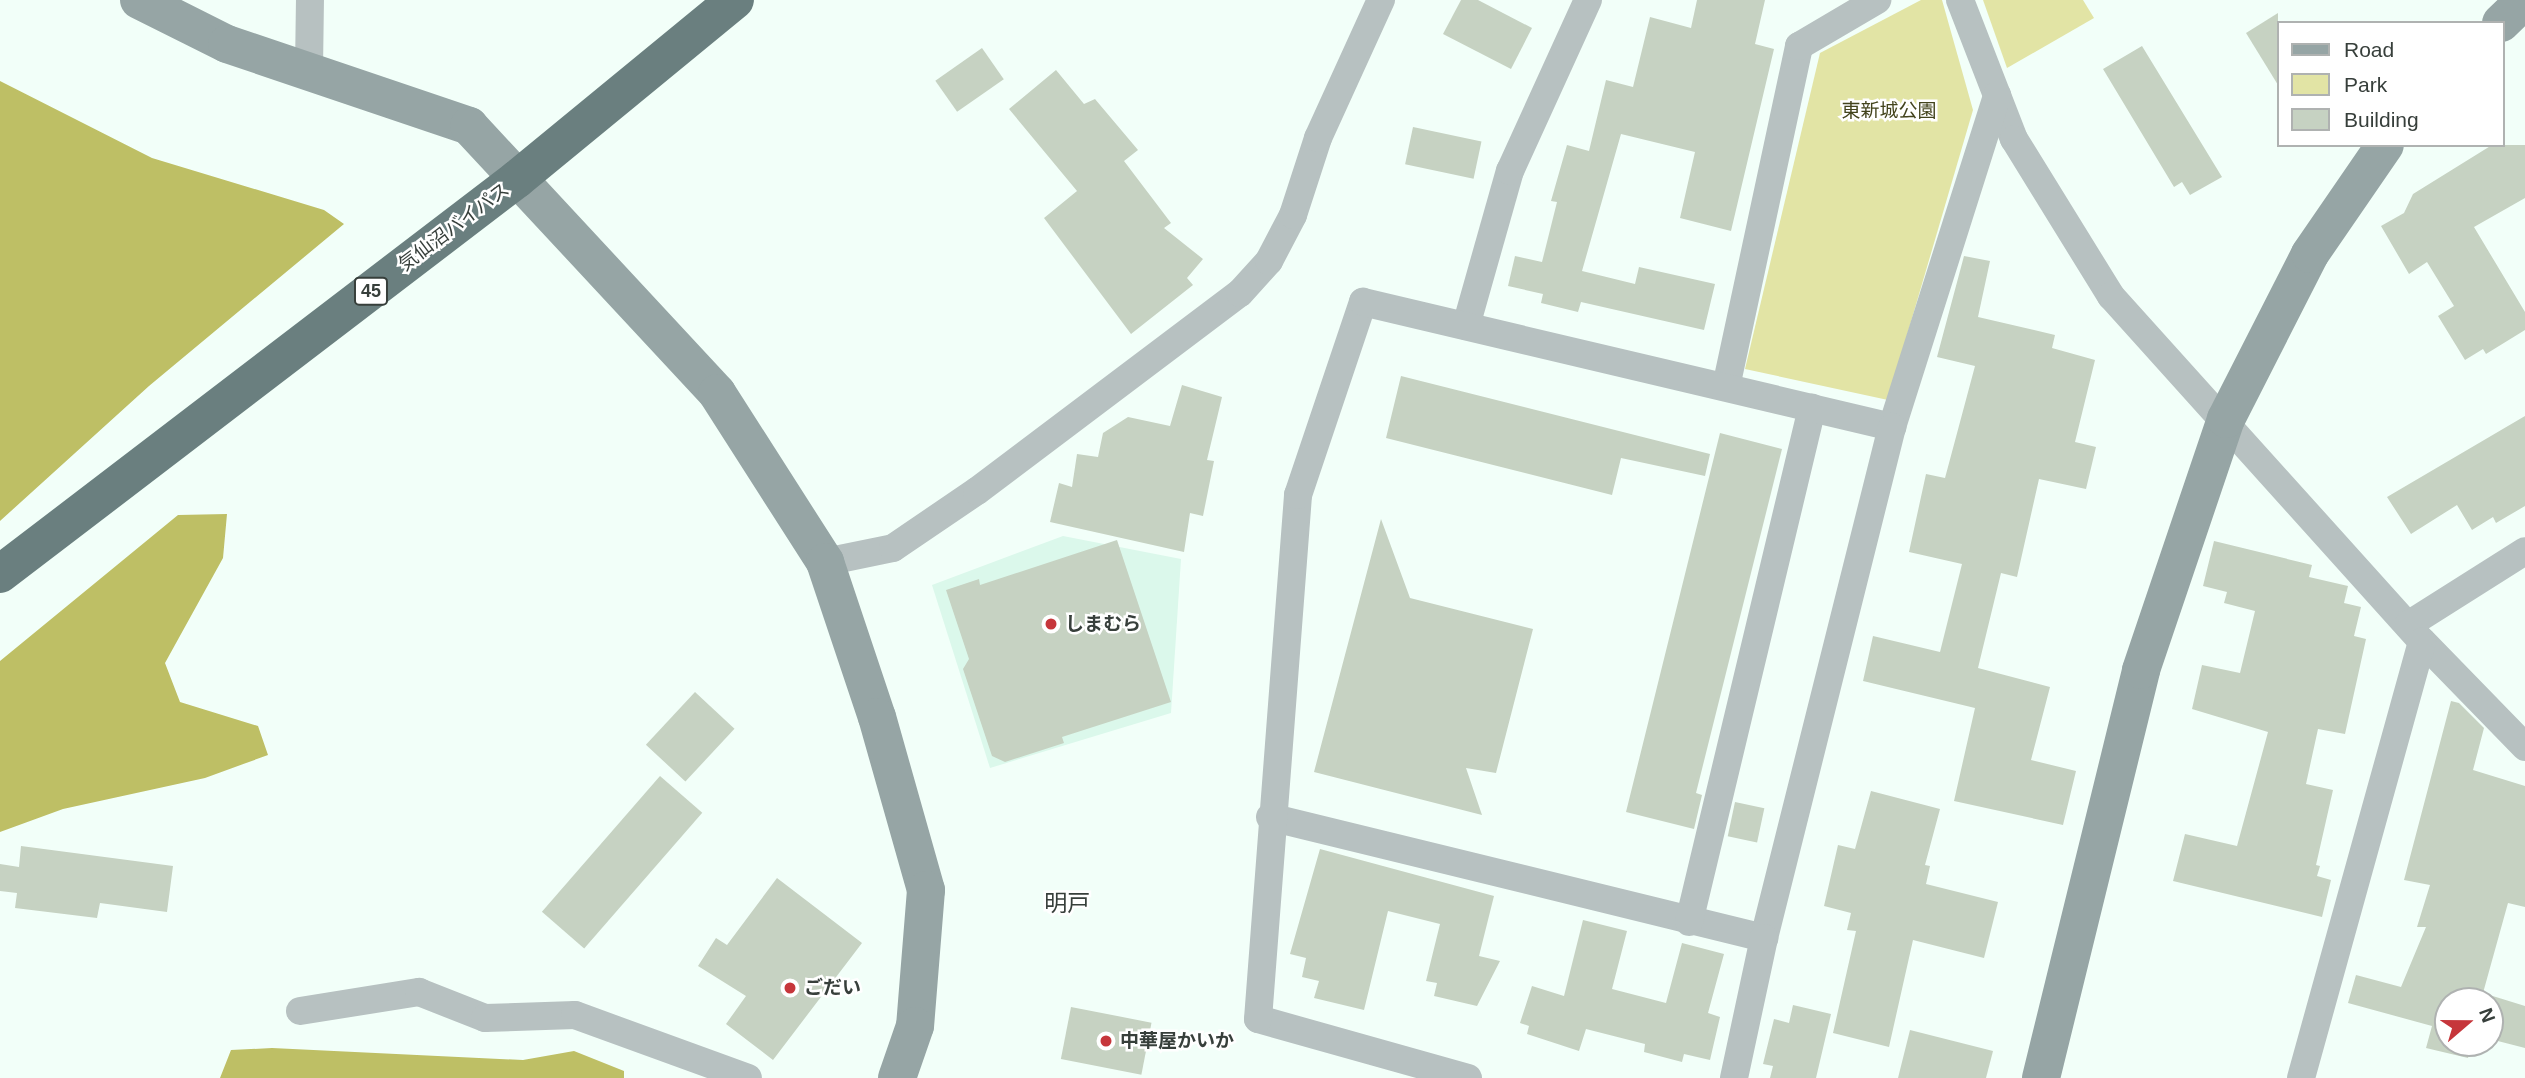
<!DOCTYPE html>
<meta charset="utf-8">
<style>
body{margin:0}
#map{position:relative;width:2525px;height:1078px;overflow:hidden;background:#f2fff9;font-family:Helvetica,"Noto Sans JP",sans-serif}
div>[style]{position:absolute}
[style*='--x']{left:calc(var(--x)*1px);top:calc(var(--y)*1px);width:calc(var(--w)*1px);rotate:calc(var(--a)*1deg)}
.built>*{inset:0;background:#dbf8eb}
.green>*{inset:0;background:#e2e4a5}
.forest>*{inset:0;background:#bebf65}
.building>*{inset:0;background:#c6d2c2;transform-origin:0 0}
.street>*{height:28px;margin:-14px;padding:0 14px;transform-origin:14px;border-radius:14px;background:#b7c1c1}
.secondary>*{height:38px;margin:-19px;padding:0 19px;transform-origin:19px;border-radius:19px;background:#96a5a5}
.highway>*{height:38px;margin:-19px;padding:0 19px;transform-origin:19px;border-radius:19px;background:#6a7f7f}
.dots>*{width:19px;height:19px;translate:-50% -50%;box-sizing:border-box;border:4px solid #fff;border-radius:50%}
span{translate:-50% -50%;white-space:nowrap;text-align:center;line-height:1.15;-webkit-text-stroke:5px #fff;paint-order:stroke}
.shield-label span{padding:2px 5px;background:#fff;border:2px solid;border-radius:5px;-webkit-text-stroke-width:0}
.shield-label{font-size:18px;color:#373f3b;font-weight:700}
.park-label{font-size:19px;color:#43441d}
.street-label{font-size:19px;color:#373f3b}
.poi-label{font-size:19px;color:#373f3b;font-weight:700}
.left{translate:0 -50%;text-align:left}
.quarter-label{font-size:23px;color:#373f3b}
.legend{position:absolute;left:2277px;top:21px;width:228px;height:126px;box-sizing:border-box;background:#fff;border:2px solid #afb2b1;margin:0;padding:9px 12px;list-style:none;font-size:21px;color:#373f3b}
.legend li{display:flex;align-items:center;gap:14px;height:35px}
.legend b{width:35px;border:2px solid #afb2b1}
.north{position:absolute;left:2434px;top:987px;width:70px;height:70px;box-sizing:border-box;background:#fff;border:2px solid #afb2b1;border-radius:50%;rotate:70deg;font-size:19px;font-weight:700;line-height:28px;text-align:center;color:#373f3b}
.north::after{content:'';display:block;margin:auto;width:24px;height:32px;background:#c6363b;clip-path:polygon(50% 0,100% 100%,50% 72%,0 100%)}
</style>
<div id="map">
<div class="built">
<i style="clip-path:polygon(1063px 536px,1181px 559px,1171px 713px,990px 768px,932px 585px)"></i>
</div>
<div class="green">
<i style="clip-path:polygon(1921px 0,1942px 0,1973px 110px,1888px 400px,1745px 369px,1820px 53px)"></i>
<i style="clip-path:polygon(1983px 0,2083px 0,2094px 18px,2007px 68px)"></i>
</div>
<div class="forest">
<i style="clip-path:polygon(0 81px,152px 158px,324px 210px,344px 224px,149px 386px,0 521px)"></i>
<i style="clip-path:polygon(227px 514px,223px 558px,165px 663px,180px 702px,258px 726px,268px 755px,205px 778px,63px 809px,0 832px,0 661px,178px 515px)"></i>
<i style="clip-path:polygon(272px 1048px,523px 1060px,574px 1051px,624px 1071px,624px 1078px,220px 1078px,231px 1050px)"></i>
</div>
<div class="building">
<i style="clip-path:polygon(1461px 0,1478px 0,1532px 28px,1511px 69px,1443px 34px)"></i>
<i style="clip-path:polygon(1697px 0,1765px 0,1755px 44px,1774px 49px,1731px 231px,1680px 218px,1695px 152px,1621px 134px,1582px 271px,1635px 284px,1639px 267px,1715px 284px,1704px 330px,1581px 302px,1578px 312px,1541px 303px,1543px 294px,1508px 286px,1515px 256px,1542px 262px,1557px 202px,1551px 201px,1567px 145px,1589px 151px,1606px 80px,1633px 87px,1650px 17px,1691px 28px)"></i>
<i style="clip-path:polygon(2278px 13px,2278px 85px,2246px 33px)"></i>
<i style="clip-path:polygon(2142px 46px,2222px 177px,2190px 195px,2182px 182px,2174px 187px,2103px 69px)"></i>
<i style="left:982px;top:48px;width:38px;height:57px;rotate:55deg"></i>
<i style="clip-path:polygon(1056px 70px,1084px 104px,1095px 99px,1138px 150px,1124px 161px,1171px 223px,1164px 228px,1203px 259px,1187px 278px,1193px 285px,1131px 334px,1044px 218px,1077px 191px,1009px 109px)"></i>
<i style="left:1413px;top:127px;width:70px;height:38px;rotate:12deg"></i>
<i style="clip-path:polygon(2492px 145px,2525px 145px,2525px 198px,2474px 227px,2525px 312px,2525px 330px,2486px 354px,2483px 349px,2465px 360px,2438px 316px,2454px 306px,2427px 262px,2409px 274px,2381px 226px,2404px 213px,2413px 194px)"></i>
<i style="clip-path:polygon(1964px 256px,1990px 261px,1978px 317px,2055px 335px,2052px 348px,2095px 360px,2075px 442px,2096px 447px,2086px 489px,2039px 479px,2017px 577px,2001px 573px,1978px 668px,2050px 687px,2031px 760px,2076px 771px,2063px 825px,1954px 801px,1975px 708px,1863px 681px,1873px 636px,1940px 652px,1962px 564px,1909px 552px,1926px 474px,1945px 478px,1975px 366px,1937px 357px)"></i>
<i style="clip-path:polygon(1401px 376px,1710px 454px,1705px 476px,1621px 458px,1612px 495px,1386px 438px)"></i>
<i style="clip-path:polygon(1182px 385px,1222px 397px,1207px 460px,1214px 461px,1203px 516px,1190px 513px,1184px 552px,1050px 522px,1059px 483px,1072px 487px,1077px 454px,1098px 457px,1103px 433px,1128px 417px,1170px 426px)"></i>
<i style="clip-path:polygon(2525px 416px,2525px 506px,2496px 523px,2493px 517px,2472px 530px,2457px 505px,2411px 534px,2387px 497px)"></i>
<i style="clip-path:polygon(1720px 433px,1782px 449px,1696px 793px,1702px 795px,1694px 829px,1626px 812px)"></i>
<i style="clip-path:polygon(1381px 519px,1410px 598px,1533px 629px,1496px 773px,1466px 768px,1482px 815px,1314px 772px)"></i>
<i style="clip-path:polygon(1117px 540px,1171px 702px,1062px 737px,1064px 743px,1005px 762px,992px 756px,963px 669px,969px 659px,946px 590px,979px 579px,980px 585px)"></i>
<i style="clip-path:polygon(2214px 541px,2312px 565px,2309px 577px,2348px 586px,2344px 603px,2361px 607px,2354px 636px,2366px 639px,2345px 734px,2318px 729px,2306px 784px,2333px 790px,2316px 865px,2320px 866px,2317px 876px,2331px 880px,2322px 917px,2173px 881px,2185px 834px,2237px 846px,2268px 732px,2192px 709px,2202px 665px,2240px 673px,2255px 611px,2224px 603px,2227px 592px,2203px 586px)"></i>
<i style="left:695px;top:692px;width:54px;height:72px;rotate:43deg"></i>
<i style="clip-path:polygon(2451px 701px,2459px 703px,2484px 728px,2473px 770px,2525px 786px,2525px 907px,2508px 903px,2483px 993px,2525px 1006px,2525px 1048px,2490px 1039px,2490px 1001px,2448px 1001px,2448px 1043px,2472px 1043px,2468px 1058px,2426px 1048px,2432px 1026px,2348px 1003px,2356px 975px,2401px 987px,2426px 927px,2417px 927px,2430px 885px,2404px 880px)"></i>
<i style="left:660px;top:776px;width:56px;height:180px;rotate:41deg"></i>
<i style="clip-path:polygon(1871px 791px,1940px 809px,1925px 865px,1930px 866px,1926px 884px,1998px 902px,1984px 958px,1913px 940px,1889px 1047px,1833px 1033px,1856px 931px,1847px 930px,1851px 913px,1824px 906px,1838px 845px,1855px 849px)"></i>
<i style="left:1735px;top:802px;width:30px;height:35px;rotate:12deg"></i>
<i style="clip-path:polygon(21px 846px,173px 866px,167px 912px,100px 903px,97px 918px,15px 908px,17px 893px,0 891px,0 864px,19px 867px)"></i>
<i style="clip-path:polygon(1320px 849px,1494px 896px,1479px 956px,1500px 961px,1477px 1006px,1434px 996px,1437px 983px,1426px 981px,1440px 924px,1388px 911px,1364px 1010px,1314px 998px,1319px 981px,1302px 977px,1306px 958px,1290px 954px)"></i>
<i style="clip-path:polygon(777px 878px,862px 943px,773px 1060px,726px 1024px,746px 996px,698px 966px,716px 938px,727px 945px)"></i>
<i style="clip-path:polygon(1583px 920px,1627px 931px,1612px 989px,1666px 1003px,1682px 943px,1724px 954px,1708px 1013px,1720px 1017px,1710px 1060px,1684px 1054px,1682px 1062px,1644px 1052px,1645px 1044px,1586px 1029px,1579px 1051px,1527px 1034px,1529px 1026px,1520px 1023px,1532px 986px,1564px 996px)"></i>
<i style="clip-path:polygon(1793px 1005px,1831px 1014px,1816px 1078px,1770px 1078px,1773px 1066px,1763px 1064px,1774px 1019px,1789px 1023px)"></i>
<i style="left:1071px;top:1007px;width:82px;height:53px;rotate:11deg"></i>
<i style="clip-path:polygon(1910px 1030px,1993px 1051px,1986px 1078px,1898px 1078px)"></i>
</div>
<div class="street">
<i style="--x:1960;--y:0;--w:149;--a:68.8"></i>
<i style="--x:2014;--y:139;--w:185;--a:58.3"></i>
<i style="--x:2111;--y:296;--w:464;--a:48"></i>
<i style="--x:2422;--y:641;--w:148;--a:45.8"></i>
<i style="--x:309;--y:69;--w:69;--a:-89.2"></i>
<i style="--x:1466;--y:326;--w:161;--a:-74.2"></i>
<i style="--x:1510;--y:171;--w:188;--a:-65.5"></i>
<i style="--x:1726;--y:387;--w:349;--a:-77.9"></i>
<i style="--x:1799;--y:46;--w:91;--a:-30.5"></i>
<i style="--x:1892;--y:427;--w:348;--a:-72.4"></i>
<i style="--x:825;--y:562;--w:69;--a:-11.6"></i>
<i style="--x:893;--y:548;--w:102;--a:-34.2"></i>
<i style="--x:977;--y:491;--w:329;--a:-37"></i>
<i style="--x:1240;--y:293;--w:43;--a:-47.8"></i>
<i style="--x:1269;--y:261;--w:52;--a:-62.4"></i>
<i style="--x:1293;--y:215;--w:81;--a:-72"></i>
<i style="--x:1318;--y:138;--w:152;--a:-65.5"></i>
<i style="--x:2408;--y:625;--w:138;--a:-32.3"></i>
<i style="--x:1270;--y:817;--w:509;--a:13.76"></i>
<i style="--x:1689;--y:922;--w:529;--a:-76.54"></i>
<i style="--x:300;--y:1011;--w:121;--a:-9.1"></i>
<i style="--x:419;--y:992;--w:71;--a:21.5"></i>
<i style="--x:485;--y:1018;--w:90;--a:-1.9"></i>
<i style="--x:575;--y:1015;--w:184;--a:20"></i>
<i style="--x:1468;--y:1078;--w:218;--a:-164.3"></i>
<i style="--x:1258;--y:1019;--w:526;--a:-85.63"></i>
<i style="--x:1298;--y:495;--w:204;--a:-71.4"></i>
<i style="--x:1363;--y:302;--w:544;--a:13.29"></i>
<i style="--x:1892;--y:427;--w:527;--a:104.06"></i>
<i style="--x:1764;--y:938;--w:143;--a:102.1"></i>
<i style="--x:2301;--y:1078;--w:453;--a:-74.5"></i>
</div>
<div class="secondary">
<i style="--x:139;--y:0;--w:98;--a:26.6"></i>
<i style="--x:227;--y:44;--w:256;--a:18.7"></i>
<i style="--x:469;--y:126;--w:364;--a:47.1"></i>
<i style="--x:717;--y:393;--w:201;--a:57.4"></i>
<i style="--x:825;--y:562;--w:163;--a:71.5"></i>
<i style="--x:877;--y:717;--w:180;--a:74.2"></i>
<i style="--x:926;--y:890;--w:136;--a:94.6"></i>
<i style="--x:915;--y:1026;--w:55;--a:109.1"></i>
<i style="--x:2501;--y:23;--w:33;--a:-44"></i>
<i style="--x:2041;--y:1078;--w:420;--a:-76.2"></i>
<i style="--x:2141;--y:670;--w:265;--a:-71.3"></i>
<i style="--x:2226;--y:419;--w:185;--a:-63"></i>
<i style="--x:2310;--y:254;--w:132;--a:-55.5"></i>
</div>
<div class="highway">
<i style="--x:0;--y:574;--w:651;--a:-37.38"></i>
<i style="--x:517;--y:179;--w:282;--a:-39.4"></i>
</div>
<div class="dots">
<i style="left:1051px;top:624px;background:#c6363b"></i>
<i style="left:790px;top:988px;background:#c6363b"></i>
<i style="left:1106px;top:1041px;background:#c6363b"></i>
</div>
<div class="shield-label">
<span style="left:371px;top:291px">45</span>
</div>
<div class="park-label">
<span style="left:1889px;top:111px">東新城公園</span>
</div>
<div class="street-label">
<span style="left:454px;top:227px;rotate:-37deg">気仙沼バイパス</span>
</div>
<div class="poi-label">
<span class="left" style="left:1065px;top:624px">しまむら</span>
<span class="left" style="left:804px;top:988px">ごだい</span>
<span class="left" style="left:1120px;top:1041px">中華屋かいか</span>
</div>
<div class="quarter-label">
<span style="left:1067px;top:903px">明戸</span>
</div>
<ul class="legend">
<li><b style="height:9px;background:#96a5a5"></b>Road</li>
<li><b style="height:19px;background:#e2e4a5"></b>Park</li>
<li><b style="height:19px;background:#c6d2c2"></b>Building</li>
</ul>
<div class="north">N</div>
</div>
